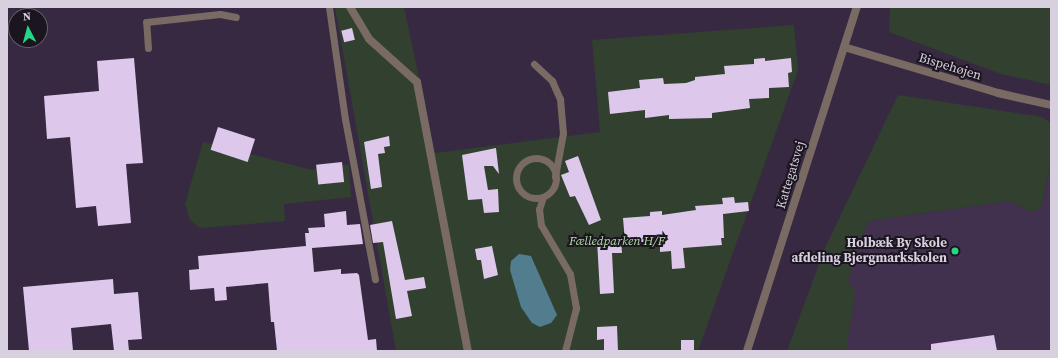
<!DOCTYPE html>
<meta charset="utf-8">
<style>
body{margin:0}
#map{position:relative;width:1058px;height:358px;overflow:hidden;background:#382942;font-family:"Source Serif 4",serif}
div>[style]{position:absolute}
[style*='--x']{left:calc(var(--x)*1px);top:calc(var(--y)*1px);width:calc(var(--w)*1px);rotate:calc(var(--a)*1deg)}
.built>*{inset:0;background:#42304f}
.green>*{inset:0;background:#32402f}
.water>*{inset:0;background:#527d8f}
.building>*{inset:0;background:#ddc8ec;transform-origin:0 0}
.service>*{height:7px;margin:-3.5px;padding:0 3.5px;transform-origin:3.5px;border-radius:3.5px;background:#796a64}
.service>.ring{margin:-3.5px;padding:0;box-sizing:content-box;background:none;border:7px solid #796a64;border-radius:50%}
.minor>*{height:8px;margin:-4px;padding:0 4px;transform-origin:4px;border-radius:4px;background:#796a64}
.tertiary>*{height:8px;margin:-4px;padding:0 4px;transform-origin:4px;border-radius:4px;background:#796a64}
.dots>*{width:11px;height:11px;translate:-50% -50%;box-sizing:border-box;border:2px solid #1b1520;border-radius:50%}
span{translate:-50% -50%;white-space:nowrap;text-align:center;line-height:1.15;-webkit-text-stroke:4px #1b1520;paint-order:stroke}
.street-label{font-size:13px;color:#d8cfdf}
.park-label{font-size:13px;color:#b0dca7;font-style:italic}
.poi-label{font-size:13px;color:#d8cfdf;font-weight:700}
.right{translate:-100% -50%;text-align:right}
.frame{position:absolute;inset:0;border:8px solid #d8cfdf;pointer-events:none}
.north{position:absolute;left:8px;top:8px;width:40px;height:40px;box-sizing:border-box;background:#1b1520;border:1px solid #675f6c;border-radius:50%;rotate:354deg;font-size:11px;font-weight:700;line-height:16px;text-align:center;color:#d8cfdf}
.north::after{content:'';display:block;margin:auto;width:14px;height:18px;background:#22d887;clip-path:polygon(50% 0,100% 100%,50% 72%,0 100%)}
</style>
<div id="map">
<div class="built">
<i style="clip-path:polygon(1051px 161px,1051px 351px,844px 351px,847px 348px,848px 280px,868px 221px,1010px 201px,1030px 212px,1041px 208px)"></i>
</div>
<div class="green">
<i style="clip-path:polygon(335px 7px,404px 7px,435px 153px,600px 132px,592px 40px,794px 25px,798px 70px,698px 351px,396px 351px)"></i>
<i style="clip-path:polygon(890px 7px,1051px 7px,1051px 85px,1001px 74px,889px 32px)"></i>
<i style="clip-path:polygon(898px 95px,1042px 117px,1051px 123px,1051px 161px,1041px 208px,1030px 212px,1010px 201px,868px 221px,848px 280px,855px 292px,847px 348px,844px 351px,787px 351px,825px 248px)"></i>
<i style="clip-path:polygon(203px 142px,312px 170px,349px 164px,351px 197px,284px 204px,285px 221px,200px 228px,190px 220px,185px 204px)"></i>
</div>
<div class="water">
<i style="clip-path:polygon(519px 254px,531px 256px,557px 315px,551px 323px,540px 327px,532px 323px,521px 307px,510px 270px,511px 261px)"></i>
</div>
<div class="building">
<i style="left:352px;top:28px;width:12px;height:11px;rotate:76deg"></i>
<i style="clip-path:polygon(134px 58px,143px 163px,126px 164px,131px 223px,98px 226px,96px 206px,76px 208px,70px 137px,47px 139px,44px 96px,99px 91px,97px 61px)"></i>
<i style="clip-path:polygon(765px 58px,765px 61px,791px 58px,792px 72px,788px 73px,789px 87px,769px 88px,769px 98px,749px 99px,750px 108px,712px 113px,712px 118px,669px 119px,669px 115px,645px 118px,645px 110px,610px 114px,608px 92px,640px 88px,639px 80px,663px 78px,664px 84px,686px 83px,695px 80px,695px 77px,725px 74px,724px 66px,754px 64px,754px 59px)"></i>
<i style="left:218px;top:127px;width:39px;height:24px;rotate:18deg"></i>
<i style="clip-path:polygon(389px 136px,390px 146px,384px 147px,385px 153px,378px 154px,382px 187px,371px 189px,364px 142px)"></i>
<i style="clip-path:polygon(496px 148px,499px 174px,493px 166px,484px 166px,488px 190px,498px 189px,499px 212px,484px 213px,482px 199px,468px 200px,462px 155px)"></i>
<i style="clip-path:polygon(578px 156px,601px 220px,589px 225px,575px 196px,570px 197px,561px 175px,569px 172px,565px 161px)"></i>
<i style="left:342px;top:162px;width:20px;height:26px;rotate:84deg"></i>
<i style="clip-path:polygon(734px 197px,735px 203px,748px 202px,749px 211px,723px 214px,724px 238px,721px 238px,722px 245px,683px 248px,685px 268px,672px 269px,671px 251px,660px 252px,660px 242px,625px 242px,623px 218px,650px 216px,650px 212px,662px 211px,662px 215px,696px 210px,695px 206px,723px 204px,722px 198px)"></i>
<i style="clip-path:polygon(346px 211px,347px 225px,360px 224px,363px 244px,312px 248px,314px 272px,341px 269px,341px 274px,357px 273px,359px 275px,368px 340px,376px 339px,377px 351px,277px 351px,274px 322px,271px 322px,268px 283px,226px 287px,227px 300px,215px 301px,214px 288px,190px 290px,189px 270px,199px 269px,198px 256px,306px 246px,305px 233px,309px 233px,308px 228px,325px 227px,324px 214px)"></i>
<i style="clip-path:polygon(392px 221px,405px 280px,424px 277px,426px 288px,407px 291px,412px 316px,396px 319px,383px 242px,373px 243px,370px 225px)"></i>
<i style="clip-path:polygon(621px 238px,622px 253px,612px 253px,614px 293px,600px 294px,597px 240px)"></i>
<i style="clip-path:polygon(492px 246px,498px 275px,484px 279px,481px 260px,477px 260px,475px 249px)"></i>
<i style="clip-path:polygon(113px 279px,114px 294px,138px 292px,142px 339px,128px 340px,129px 351px,114px 351px,111px 324px,71px 328px,73px 351px,29px 351px,23px 287px)"></i>
<i style="clip-path:polygon(617px 326px,618px 351px,604px 351px,604px 339px,597px 340px,597px 327px)"></i>
<i style="clip-path:polygon(994px 335px,997px 351px,931px 351px,931px 344px)"></i>
<i style="left:681px;top:340px;width:13px;height:11px"></i>
</div>
<div class="service">
<i style="--x:329;--y:7;--w:113;--a:81.9"></i>
<i style="--x:345;--y:119;--w:163;--a:79.4"></i>
<i style="--x:148;--y:48;--w:26;--a:-94"></i>
<i style="--x:146;--y:22;--w:74;--a:-6.2"></i>
<i style="--x:220;--y:14;--w:16;--a:11"></i>
<i style="--x:534;--y:64;--w:25;--a:43"></i>
<i style="--x:552;--y:81;--w:20;--a:66"></i>
<i style="--x:560;--y:99;--w:34;--a:85"></i>
<i style="--x:563;--y:133;--w:44;--a:100.5"></i>
<i class="ring" style="left:516px;top:158px;width:33px;height:33px"></i>
<i style="--x:543;--y:197;--w:13;--a:108"></i>
<i style="--x:539;--y:209;--w:16;--a:83"></i>
<i style="--x:541;--y:225;--w:57;--a:59.4"></i>
<i style="--x:570;--y:274;--w:35;--a:80"></i>
<i style="--x:576;--y:308;--w:44;--a:104.3"></i>
</div>
<div class="minor">
<i style="--x:350;--y:7;--w:37;--a:59"></i>
<i style="--x:369;--y:39;--w:64;--a:41.9"></i>
<i style="--x:417;--y:82;--w:274;--a:79.3"></i>
<i style="--x:844;--y:47;--w:161;--a:16.6"></i>
<i style="--x:998;--y:93;--w:54;--a:12.8"></i>
</div>
<div class="tertiary">
<i style="--x:747;--y:351;--w:361;--a:-72.3"></i>
</div>
<div class="dots">
<i style="left:955px;top:251px;background:#22d887"></i>
</div>
<div class="street-label">
<span style="left:950px;top:67px;rotate:17deg">Bispehøjen</span>
<span style="left:791px;top:175px;rotate:-73deg">Kattegatsvej</span>
</div>
<div class="park-label">
<span style="left:617px;top:241px">Fælledparken H/F</span>
</div>
<div class="poi-label">
<span class="right" style="left:947px;top:251px">Holbæk By Skole<br>afdeling Bjergmarkskolen</span>
</div>
<div class="frame"></div>
<div class="north">N</div>
</div>
